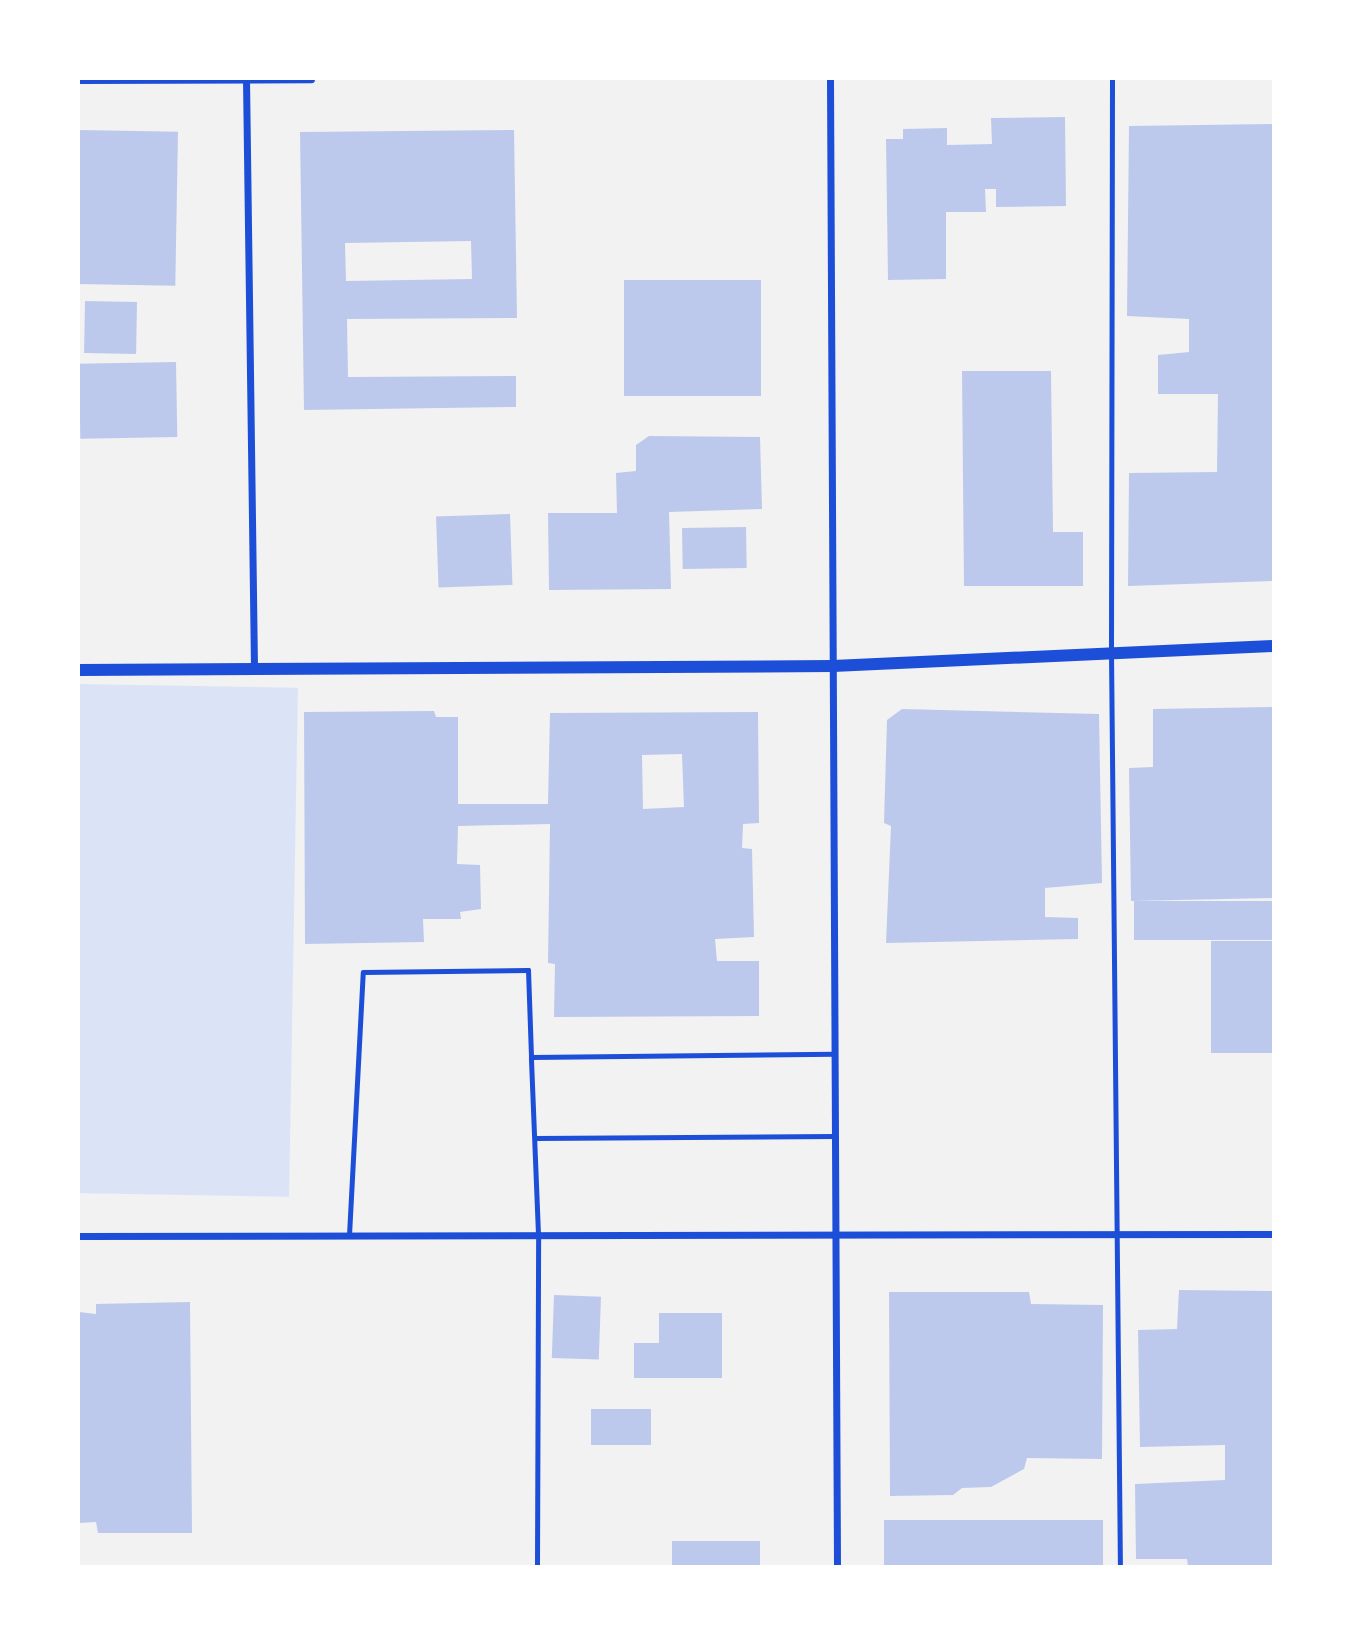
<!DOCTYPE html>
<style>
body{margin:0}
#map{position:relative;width:1352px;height:1645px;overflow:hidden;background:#f2f2f2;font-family:"PT Sans",sans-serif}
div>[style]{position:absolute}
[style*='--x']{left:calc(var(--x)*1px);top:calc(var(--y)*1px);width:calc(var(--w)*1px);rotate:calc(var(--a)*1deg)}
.green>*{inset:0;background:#dbe4f7;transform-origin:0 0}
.building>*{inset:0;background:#bdc9ec;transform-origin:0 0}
.service>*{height:5px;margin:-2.5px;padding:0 2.5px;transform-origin:2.5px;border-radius:2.5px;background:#1d4ed8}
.minor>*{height:7px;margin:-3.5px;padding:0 3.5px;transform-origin:3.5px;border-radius:3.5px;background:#1d4ed8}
.tertiary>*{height:12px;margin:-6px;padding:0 6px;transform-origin:6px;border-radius:6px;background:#1d4ed8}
span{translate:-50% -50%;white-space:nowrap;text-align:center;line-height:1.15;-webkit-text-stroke:5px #fff;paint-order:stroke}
.frame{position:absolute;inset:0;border:80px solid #fff;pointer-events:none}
</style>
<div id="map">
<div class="green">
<i style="left:79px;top:684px;width:219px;height:509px;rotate:1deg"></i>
</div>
<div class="building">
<i style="clip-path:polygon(1065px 117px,1066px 206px,996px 207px,996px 189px,985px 189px,986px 212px,946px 212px,946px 279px,888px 280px,886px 139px,903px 139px,903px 129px,947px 128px,947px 145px,992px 144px,991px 118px)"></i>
<i style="clip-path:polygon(1273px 124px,1273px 581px,1128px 586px,1129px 473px,1217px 472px,1218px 394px,1158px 394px,1158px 355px,1189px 352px,1189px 319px,1127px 316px,1129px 126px)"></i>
<i style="left:79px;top:130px;width:99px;height:154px;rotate:1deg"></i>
<i style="clip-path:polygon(evenodd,514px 130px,517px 318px,347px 319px,348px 377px,516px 376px,516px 407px,304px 410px,300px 132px,514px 130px,471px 241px,472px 279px,346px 281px,345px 243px,471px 241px)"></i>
<i style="left:624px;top:280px;width:137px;height:116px"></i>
<i style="left:85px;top:301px;width:52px;height:52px;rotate:1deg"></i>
<i style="left:176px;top:362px;width:75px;height:97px;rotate:89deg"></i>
<i style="clip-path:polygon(962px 371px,1051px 371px,1053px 532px,1083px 532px,1083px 586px,964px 586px)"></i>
<i style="clip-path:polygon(649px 436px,760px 437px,762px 509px,669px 512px,671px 589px,549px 590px,548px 513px,617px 513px,616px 473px,636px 471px,636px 445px)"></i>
<i style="left:510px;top:514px;width:71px;height:74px;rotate:88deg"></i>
<i style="left:746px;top:527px;width:41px;height:64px;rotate:89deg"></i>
<i style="clip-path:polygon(1273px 707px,1273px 898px,1131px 901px,1129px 768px,1153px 767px,1153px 709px)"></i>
<i style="clip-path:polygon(902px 709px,1099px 714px,1102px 883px,1045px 888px,1045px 917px,1078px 918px,1078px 939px,886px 943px,891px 826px,884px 823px,887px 720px)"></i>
<i style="clip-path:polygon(evenodd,434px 711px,436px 717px,458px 717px,458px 804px,548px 804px,550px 713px,758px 712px,759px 823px,743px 824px,742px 848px,752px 849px,754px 937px,715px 939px,717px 961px,759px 961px,759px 1016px,554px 1017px,555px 964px,548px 963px,550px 824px,458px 826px,457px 864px,480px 865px,481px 909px,460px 912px,461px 919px,423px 919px,424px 942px,305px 944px,304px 712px,434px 711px,682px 754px,684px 807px,643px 809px,642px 755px,682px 754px)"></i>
<i style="left:1273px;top:901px;width:39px;height:139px;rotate:90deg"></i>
<i style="left:1211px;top:941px;width:62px;height:112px"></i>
<i style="clip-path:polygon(1179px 1290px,1273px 1291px,1273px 1566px,1188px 1566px,1187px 1559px,1136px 1559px,1135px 1484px,1225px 1480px,1225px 1445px,1140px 1447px,1138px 1330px,1177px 1329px)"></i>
<i style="clip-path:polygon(889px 1292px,1029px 1292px,1031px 1304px,1103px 1305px,1102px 1459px,1027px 1458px,1024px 1469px,991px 1487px,962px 1488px,953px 1495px,890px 1496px)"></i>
<i style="left:554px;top:1295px;width:47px;height:63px;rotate:2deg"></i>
<i style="clip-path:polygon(190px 1302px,192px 1533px,98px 1533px,96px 1522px,79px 1523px,79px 1312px,96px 1314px,96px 1304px)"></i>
<i style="clip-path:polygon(659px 1313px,722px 1313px,722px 1378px,634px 1378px,634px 1343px,659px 1343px)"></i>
<i style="left:591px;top:1409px;width:60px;height:36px"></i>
<i style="left:884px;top:1520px;width:219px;height:46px"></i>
<i style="left:760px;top:1541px;width:25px;height:88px;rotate:90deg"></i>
</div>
<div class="service">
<i style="--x:1112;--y:79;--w:574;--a:90.1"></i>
<i style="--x:1111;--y:653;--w:913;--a:89.44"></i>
<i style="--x:535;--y:1138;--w:300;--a:-0.4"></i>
<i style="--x:349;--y:1235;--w:263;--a:-87"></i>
<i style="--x:363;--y:972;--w:165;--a:-0.7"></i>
<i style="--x:528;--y:970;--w:87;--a:88"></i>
<i style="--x:537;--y:1566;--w:332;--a:-89.8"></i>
<i style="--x:538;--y:1234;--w:177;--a:-92.3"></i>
<i style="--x:531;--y:1057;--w:304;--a:-0.6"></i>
</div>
<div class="minor">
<i style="--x:246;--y:79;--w:590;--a:89.22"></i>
<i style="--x:830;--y:79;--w:1487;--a:89.73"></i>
<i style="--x:79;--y:80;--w:232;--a:-0.2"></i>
<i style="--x:79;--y:1236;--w:1194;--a:-0.1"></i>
</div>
<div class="tertiary">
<i style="--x:79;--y:670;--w:754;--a:-0.3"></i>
<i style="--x:833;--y:666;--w:440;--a:-2.6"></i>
</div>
<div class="frame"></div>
</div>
